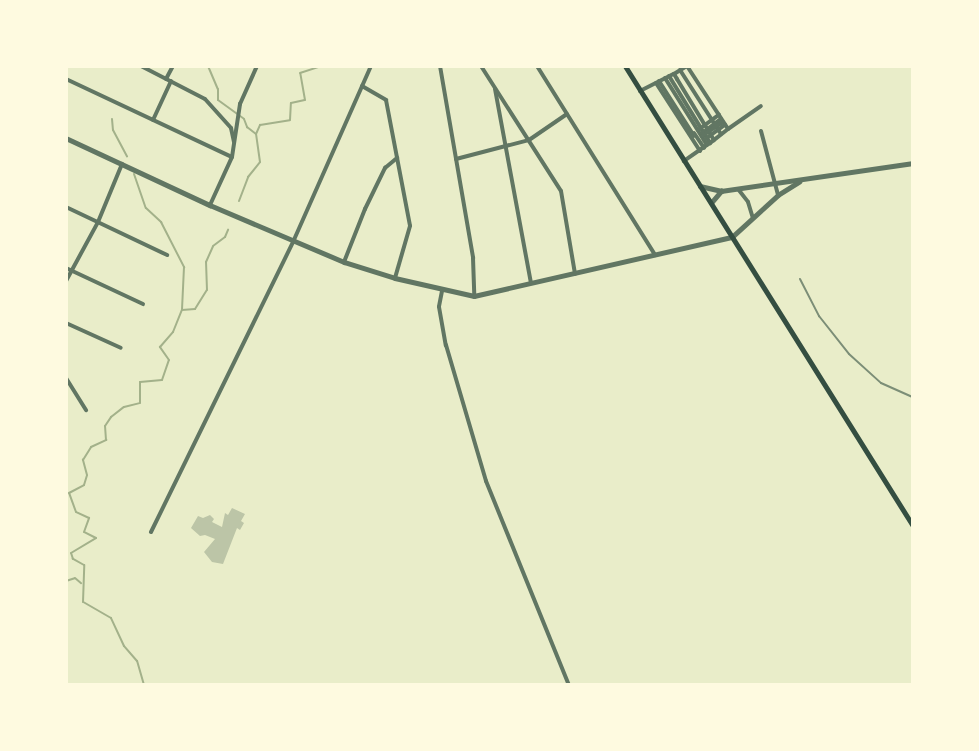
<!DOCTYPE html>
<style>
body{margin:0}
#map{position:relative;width:979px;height:751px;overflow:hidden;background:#e9edc9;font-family:"Crimson Pro",serif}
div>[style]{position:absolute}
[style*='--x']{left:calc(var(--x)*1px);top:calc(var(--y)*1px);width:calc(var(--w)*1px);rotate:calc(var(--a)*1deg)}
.stream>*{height:2px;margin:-1px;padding:0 1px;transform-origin:1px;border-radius:1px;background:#a3b18a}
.building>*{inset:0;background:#bcc5a7}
.minor>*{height:4px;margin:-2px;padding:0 2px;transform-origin:2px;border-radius:2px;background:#617663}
.tertiary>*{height:4.5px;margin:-2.25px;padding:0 2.25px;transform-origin:2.25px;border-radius:2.25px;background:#617663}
.secondary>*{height:5px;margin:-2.5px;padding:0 2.5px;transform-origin:2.5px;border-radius:2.5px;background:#344e41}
.rail>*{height:2px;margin:-1px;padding:0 1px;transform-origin:1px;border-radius:1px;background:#7c8e77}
span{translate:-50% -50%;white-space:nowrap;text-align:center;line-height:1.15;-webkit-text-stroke:4px #fefae0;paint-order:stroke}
.frame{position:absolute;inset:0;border:68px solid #fefae0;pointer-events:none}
</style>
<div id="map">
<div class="stream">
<i style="--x:208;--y:66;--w:25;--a:67"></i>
<i style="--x:218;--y:89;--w:11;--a:90"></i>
<i style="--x:218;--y:100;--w:32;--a:36"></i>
<i style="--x:244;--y:119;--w:9;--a:69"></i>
<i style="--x:247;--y:127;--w:11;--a:38"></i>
<i style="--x:112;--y:119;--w:11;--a:85"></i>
<i style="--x:113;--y:130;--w:30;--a:62"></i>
<i style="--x:134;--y:174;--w:36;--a:71"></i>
<i style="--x:146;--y:208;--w:21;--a:43"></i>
<i style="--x:161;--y:222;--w:51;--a:62.9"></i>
<i style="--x:184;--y:267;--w:42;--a:92.7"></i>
<i style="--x:239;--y:201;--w:26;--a:-69"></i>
<i style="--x:248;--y:177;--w:19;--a:-51"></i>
<i style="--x:260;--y:162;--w:28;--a:-98"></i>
<i style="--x:256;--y:134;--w:10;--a:-66"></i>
<i style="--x:260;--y:125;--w:30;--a:-9"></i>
<i style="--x:290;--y:120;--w:17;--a:-87"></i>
<i style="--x:291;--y:103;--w:14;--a:-12"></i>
<i style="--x:305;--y:100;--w:27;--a:-100"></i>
<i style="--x:300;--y:73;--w:23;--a:-18"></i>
<i style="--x:66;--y:581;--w:9;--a:-18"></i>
<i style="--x:75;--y:578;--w:8;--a:40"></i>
<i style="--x:144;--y:685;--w:25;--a:-106"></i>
<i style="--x:137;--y:661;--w:20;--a:-131"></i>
<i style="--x:124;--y:646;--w:31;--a:-115"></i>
<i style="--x:111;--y:618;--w:32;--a:-150"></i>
<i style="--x:83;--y:602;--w:37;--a:-88"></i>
<i style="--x:84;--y:565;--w:13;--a:-151"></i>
<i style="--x:73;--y:559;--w:6;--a:-108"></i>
<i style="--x:71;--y:553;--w:29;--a:-31"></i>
<i style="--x:96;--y:538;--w:13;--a:-153"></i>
<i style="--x:84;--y:532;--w:15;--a:-70"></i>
<i style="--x:89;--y:518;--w:14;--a:-155"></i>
<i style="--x:76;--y:512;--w:20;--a:-110"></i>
<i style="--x:69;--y:493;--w:17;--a:-28"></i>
<i style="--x:84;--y:485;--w:10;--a:-73"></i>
<i style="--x:87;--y:475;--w:16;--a:-105"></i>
<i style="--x:83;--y:460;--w:15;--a:-58"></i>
<i style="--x:91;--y:447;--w:17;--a:-25"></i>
<i style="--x:106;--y:440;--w:14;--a:-94"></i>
<i style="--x:105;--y:426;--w:11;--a:-56"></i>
<i style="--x:111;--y:417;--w:16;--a:-38"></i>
<i style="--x:124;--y:407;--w:16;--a:-14"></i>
<i style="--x:140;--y:403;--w:21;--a:-90"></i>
<i style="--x:140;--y:382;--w:22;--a:-5"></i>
<i style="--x:162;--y:380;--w:21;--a:-71"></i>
<i style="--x:169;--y:360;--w:16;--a:-125"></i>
<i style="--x:160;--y:347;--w:20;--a:-49"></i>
<i style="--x:173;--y:332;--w:24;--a:-68"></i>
<i style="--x:182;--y:310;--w:13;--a:-4"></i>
<i style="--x:195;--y:309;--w:22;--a:-58"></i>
<i style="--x:207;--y:290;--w:28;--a:-92"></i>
<i style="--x:206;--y:262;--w:17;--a:-66"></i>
<i style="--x:213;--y:246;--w:15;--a:-37"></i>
<i style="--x:225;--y:237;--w:8;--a:-67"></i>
</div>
<div class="building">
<i style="clip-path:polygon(232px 508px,245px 514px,241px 521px,244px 523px,240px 530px,237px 528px,223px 564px,212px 562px,204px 552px,215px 539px,205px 535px,200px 536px,191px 528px,198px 516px,203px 518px,210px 515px,214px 519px,212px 522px,222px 527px,225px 513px,228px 515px)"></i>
</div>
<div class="minor">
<i style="--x:141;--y:66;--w:72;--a:27.3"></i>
<i style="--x:205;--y:99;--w:39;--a:48"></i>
<i style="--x:231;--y:128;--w:14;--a:78"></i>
<i style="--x:440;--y:66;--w:195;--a:80.2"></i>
<i style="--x:473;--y:258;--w:38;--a:88"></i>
<i style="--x:481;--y:66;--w:148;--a:57.4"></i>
<i style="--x:561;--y:191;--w:84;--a:80.4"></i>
<i style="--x:537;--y:66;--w:223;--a:58"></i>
<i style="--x:680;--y:70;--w:76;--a:57.4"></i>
<i style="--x:674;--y:74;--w:15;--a:-32"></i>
<i style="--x:687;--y:66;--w:75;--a:56.9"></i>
<i style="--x:728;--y:129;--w:18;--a:142"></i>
<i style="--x:669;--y:76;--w:79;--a:58.5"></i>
<i style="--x:665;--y:78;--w:79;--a:57.9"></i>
<i style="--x:66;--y:79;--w:183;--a:25.2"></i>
<i style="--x:166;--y:79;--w:15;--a:-62"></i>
<i style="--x:659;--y:81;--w:65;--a:57.5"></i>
<i style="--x:656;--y:83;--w:81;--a:57.1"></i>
<i style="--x:362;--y:86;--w:28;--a:30"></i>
<i style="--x:386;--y:100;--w:128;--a:79.2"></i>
<i style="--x:410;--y:226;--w:54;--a:106.1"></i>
<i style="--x:495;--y:89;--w:197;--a:79.5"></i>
<i style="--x:640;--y:91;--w:38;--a:-27"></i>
<i style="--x:674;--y:74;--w:6;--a:59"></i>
<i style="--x:677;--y:79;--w:71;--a:58.8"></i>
<i style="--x:714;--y:140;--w:37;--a:145"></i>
<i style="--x:153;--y:120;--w:43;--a:-65.2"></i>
<i style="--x:728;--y:129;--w:40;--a:-34.9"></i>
<i style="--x:698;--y:130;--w:26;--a:-36"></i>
<i style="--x:761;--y:131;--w:66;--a:75.1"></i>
<i style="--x:694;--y:133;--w:18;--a:56"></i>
<i style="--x:701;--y:134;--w:25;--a:-37"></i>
<i style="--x:702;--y:136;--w:25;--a:-34"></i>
<i style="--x:704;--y:140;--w:26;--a:-36"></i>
<i style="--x:456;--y:159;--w:75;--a:-14.6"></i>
<i style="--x:529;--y:140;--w:46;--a:-34.4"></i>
<i style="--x:738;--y:189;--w:16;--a:52"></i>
<i style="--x:748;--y:202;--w:17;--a:73"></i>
<i style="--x:210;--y:205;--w:53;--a:-65.4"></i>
<i style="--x:232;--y:157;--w:54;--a:-81.4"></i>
<i style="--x:240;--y:104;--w:42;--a:-65.9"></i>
<i style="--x:66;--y:207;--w:112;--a:25.4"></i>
<i style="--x:344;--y:262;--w:57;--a:-68.4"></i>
<i style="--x:365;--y:209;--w:46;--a:-64"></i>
<i style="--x:385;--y:168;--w:16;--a:-40"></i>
<i style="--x:66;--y:268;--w:85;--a:25.1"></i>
<i style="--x:66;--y:281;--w:67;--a:-61.5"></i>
<i style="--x:98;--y:222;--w:63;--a:-67.5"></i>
<i style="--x:442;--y:291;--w:16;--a:101"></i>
<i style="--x:439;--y:307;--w:39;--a:80"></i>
<i style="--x:446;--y:345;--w:142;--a:73.6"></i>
<i style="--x:486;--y:481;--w:220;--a:67.9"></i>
<i style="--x:66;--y:323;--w:60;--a:24.4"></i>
<i style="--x:66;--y:378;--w:38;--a:58"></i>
<i style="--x:151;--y:532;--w:323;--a:-63.9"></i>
<i style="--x:293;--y:242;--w:193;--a:-66.1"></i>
</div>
<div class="tertiary">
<i style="--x:66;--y:138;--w:159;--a:25"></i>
<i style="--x:210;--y:205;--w:146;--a:23"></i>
<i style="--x:344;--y:262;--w:53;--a:17.4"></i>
<i style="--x:395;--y:278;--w:81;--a:12.8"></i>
<i style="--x:474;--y:296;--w:265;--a:-12.9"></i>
<i style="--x:732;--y:237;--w:62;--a:-42.4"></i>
<i style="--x:778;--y:195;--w:25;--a:-32"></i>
<i style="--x:700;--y:186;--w:22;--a:13"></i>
<i style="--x:721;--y:191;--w:194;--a:-8.3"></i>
<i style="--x:711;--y:203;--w:16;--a:-50"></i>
</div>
<div class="secondary">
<i style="--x:625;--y:66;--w:543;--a:57.95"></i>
</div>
<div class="rail">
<i style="--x:800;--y:279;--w:42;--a:62.8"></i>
<i style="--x:819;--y:316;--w:48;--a:51.7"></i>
<i style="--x:849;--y:354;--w:43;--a:42.2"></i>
<i style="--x:881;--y:383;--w:35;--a:24"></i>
</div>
<div class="frame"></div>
</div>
